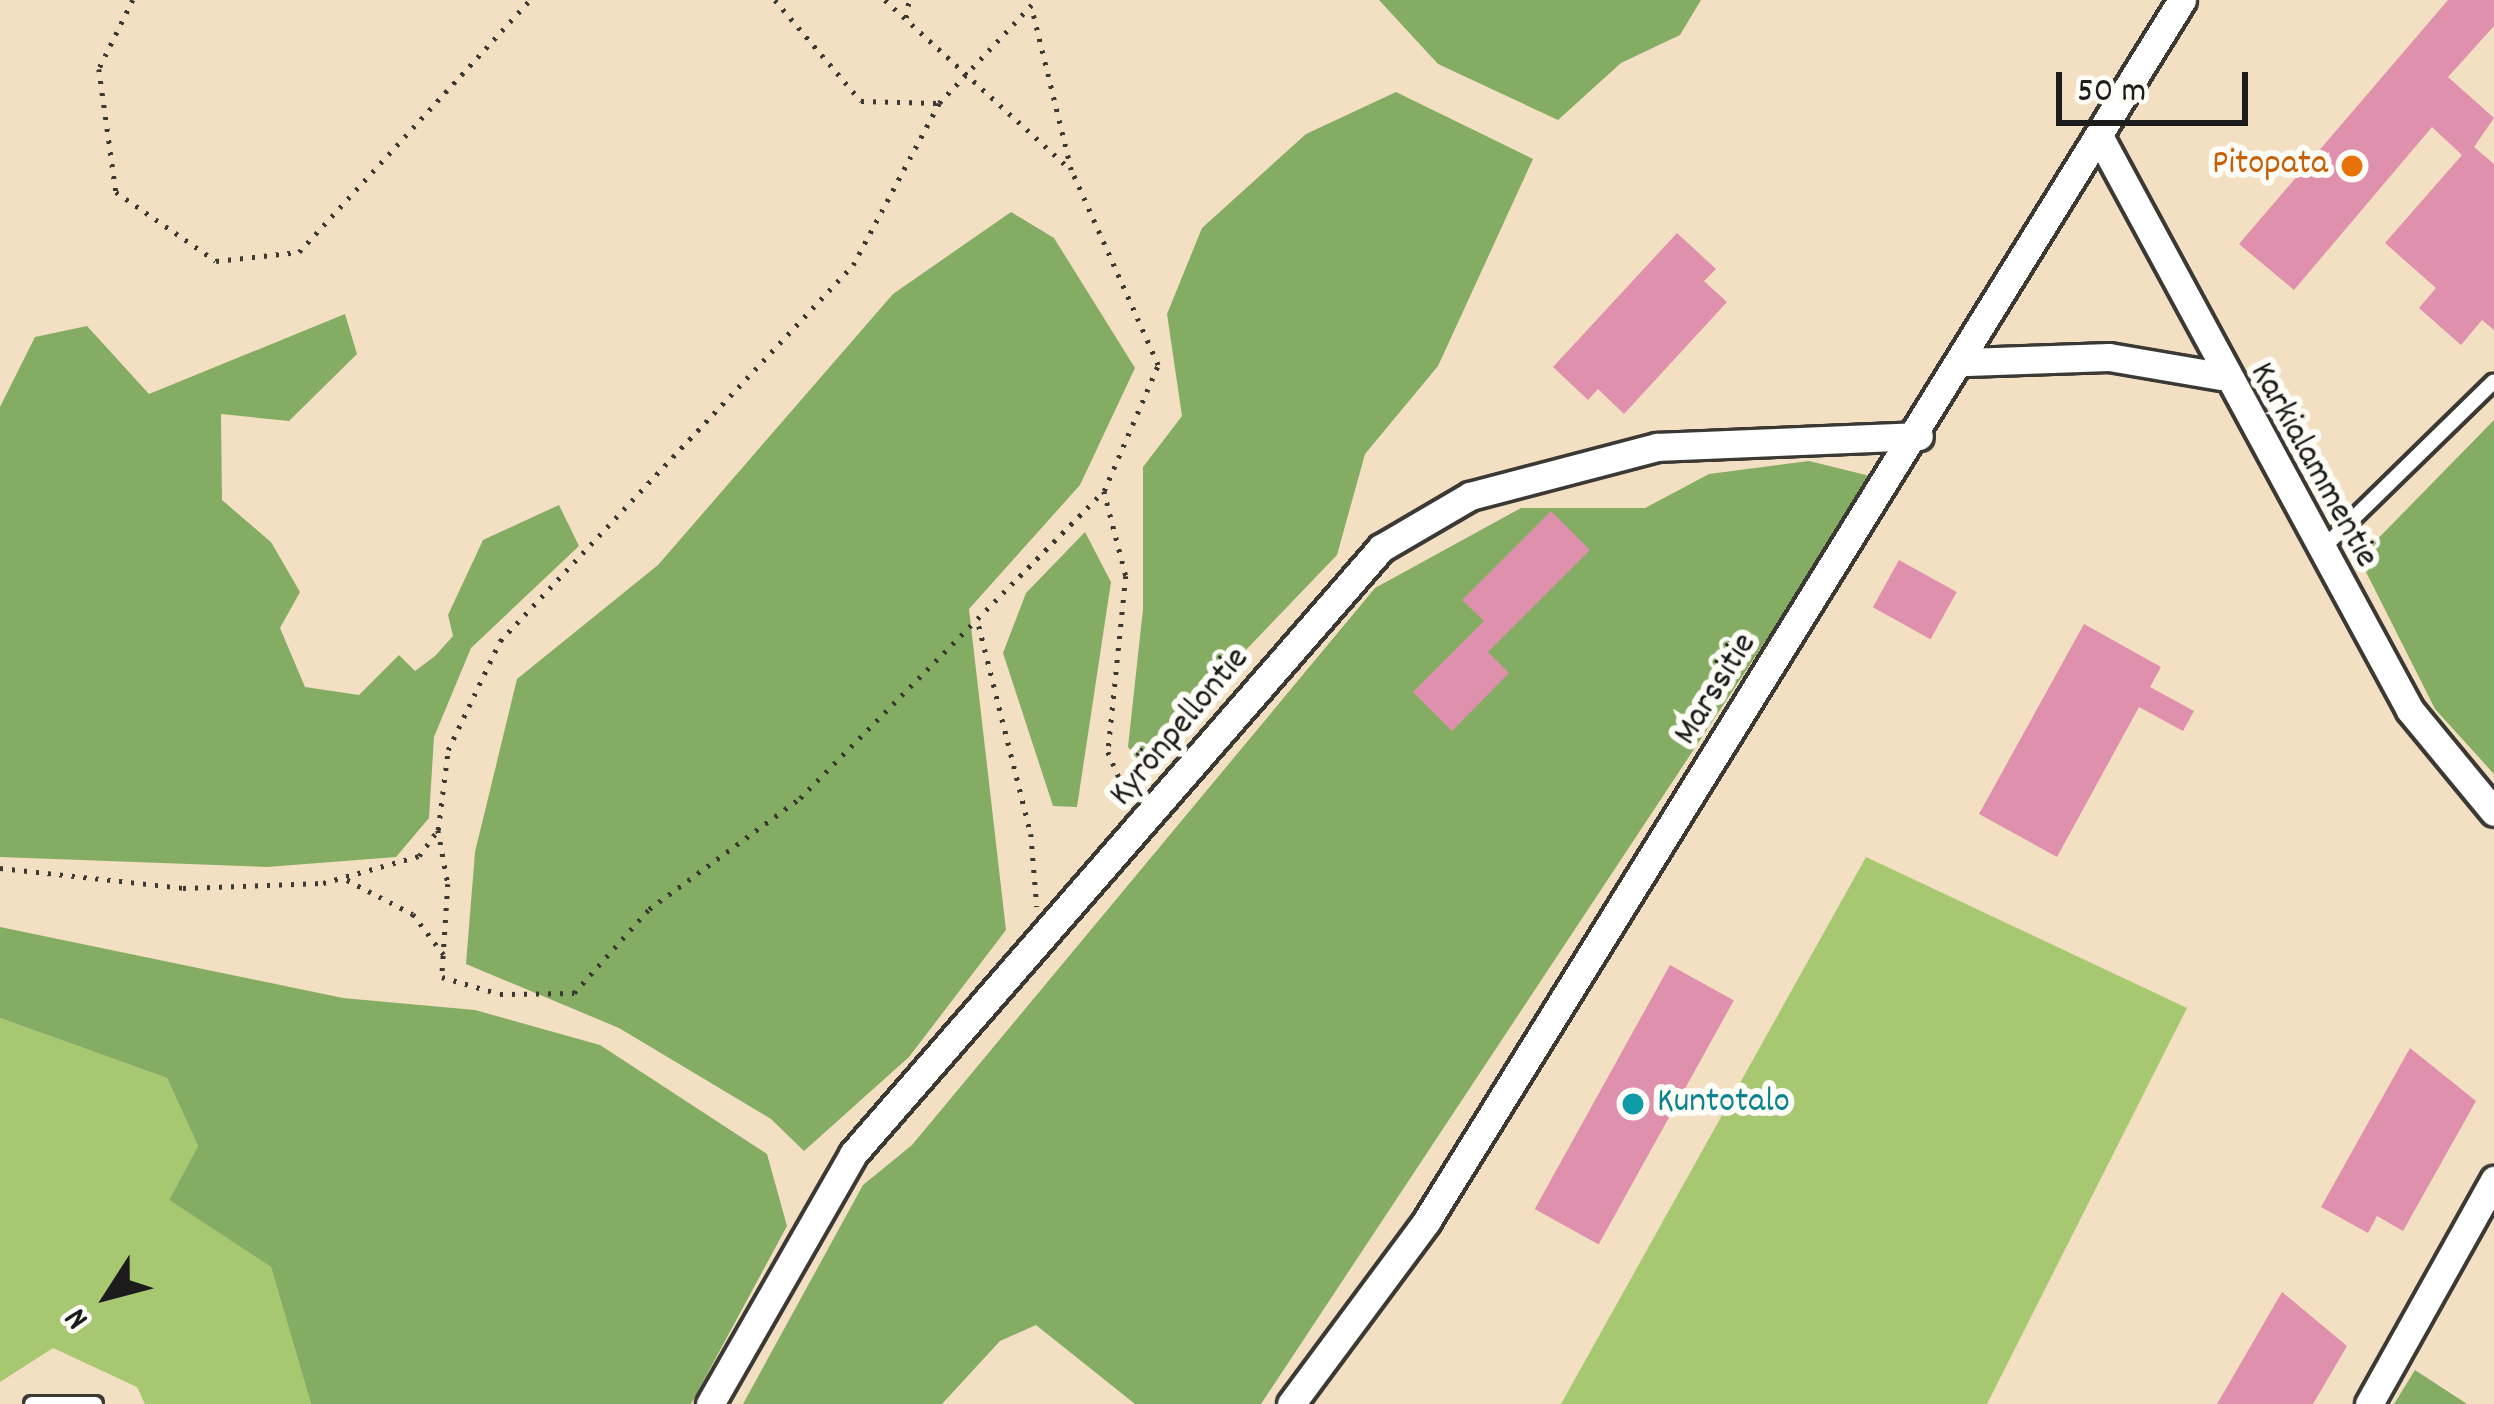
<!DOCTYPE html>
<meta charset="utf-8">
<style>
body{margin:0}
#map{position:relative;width:2494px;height:1404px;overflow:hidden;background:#f3e0c3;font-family:Dekko,sans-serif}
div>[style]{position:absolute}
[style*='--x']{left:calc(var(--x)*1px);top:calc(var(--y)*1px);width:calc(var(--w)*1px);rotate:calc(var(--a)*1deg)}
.green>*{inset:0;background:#a7c871}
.forest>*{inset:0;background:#85ac63}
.building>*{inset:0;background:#df90ad;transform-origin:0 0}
.path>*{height:4.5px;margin-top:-2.25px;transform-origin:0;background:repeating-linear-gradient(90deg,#3c3935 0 3px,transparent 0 12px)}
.roads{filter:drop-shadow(3px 0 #3c3935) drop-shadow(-3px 0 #3c3935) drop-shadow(0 3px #3c3935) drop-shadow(0 -3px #3c3935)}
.service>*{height:14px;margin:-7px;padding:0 7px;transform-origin:7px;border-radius:7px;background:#fff}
.minor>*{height:27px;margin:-13.5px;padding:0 13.5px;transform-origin:13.5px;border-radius:13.5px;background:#fff}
.dots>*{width:33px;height:33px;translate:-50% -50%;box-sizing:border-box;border:6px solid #fdfcf7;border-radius:50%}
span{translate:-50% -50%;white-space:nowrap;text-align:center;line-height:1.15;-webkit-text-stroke:12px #fdfcf7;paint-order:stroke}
.food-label{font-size:36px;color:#c56008}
.right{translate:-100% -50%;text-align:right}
.street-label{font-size:36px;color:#1c1c1c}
.culture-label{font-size:36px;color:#0d838f}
.left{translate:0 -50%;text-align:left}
.north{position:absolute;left:48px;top:1236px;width:120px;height:120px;-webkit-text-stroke:9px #fdfcf7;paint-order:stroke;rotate:234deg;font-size:33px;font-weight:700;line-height:48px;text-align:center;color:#1c1c1c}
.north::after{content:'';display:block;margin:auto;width:42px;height:54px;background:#1c1c1c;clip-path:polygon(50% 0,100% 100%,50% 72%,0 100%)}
.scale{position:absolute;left:2056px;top:72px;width:192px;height:54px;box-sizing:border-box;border:6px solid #1c1c1c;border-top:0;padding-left:15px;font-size:36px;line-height:42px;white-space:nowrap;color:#1c1c1c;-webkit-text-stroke:9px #fdfcf7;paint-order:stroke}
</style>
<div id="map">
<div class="green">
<i style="clip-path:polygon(1866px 857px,2187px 1008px,1987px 1404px,1561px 1404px)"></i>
<i style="clip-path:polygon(0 1018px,167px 1078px,198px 1146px,169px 1200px,271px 1267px,311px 1404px,145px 1404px,137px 1387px,53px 1348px,0 1382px)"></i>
</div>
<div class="forest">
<i style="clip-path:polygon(1379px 0,1701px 0,1680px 35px,1621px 63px,1558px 120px,1438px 64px)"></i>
<i style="clip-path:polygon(1396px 92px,1533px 159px,1438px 366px,1365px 454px,1337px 555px,1139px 761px,1128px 747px,1143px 609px,1143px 467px,1182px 416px,1167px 314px,1202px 228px,1306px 134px)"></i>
<i style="clip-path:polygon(1011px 212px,1054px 238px,1135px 368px,1080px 485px,969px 609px,1006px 930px,909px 1057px,804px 1151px,771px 1119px,619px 1028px,466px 964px,475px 852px,517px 679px,658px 565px,893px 294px)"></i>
<i style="clip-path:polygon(345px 314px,357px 354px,289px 421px,221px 414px,222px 500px,271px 542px,300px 592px,280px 628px,305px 687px,359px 695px,399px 655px,415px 671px,435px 656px,453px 636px,448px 615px,483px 540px,559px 505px,579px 546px,471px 648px,434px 737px,429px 818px,396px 857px,267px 867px,0 857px,0 407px,35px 337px,87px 326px,149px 394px)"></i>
<i style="clip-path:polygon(2494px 420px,2494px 774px,2435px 709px,2359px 558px)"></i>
<i style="clip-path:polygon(1809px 461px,1874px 477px,1261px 1404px,1135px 1404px,1036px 1325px,1000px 1341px,942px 1404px,743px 1404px,863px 1185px,912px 1145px,1375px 588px,1521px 508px,1645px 508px,1709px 474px)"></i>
<i style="clip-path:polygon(1085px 532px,1111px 582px,1077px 807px,1053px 806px,1003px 653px,1026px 593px)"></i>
<i style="clip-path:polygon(0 927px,343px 998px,475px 1010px,600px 1045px,767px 1154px,787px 1226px,691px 1404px,311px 1404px,271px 1267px,169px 1200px,198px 1146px,167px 1078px,0 1018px)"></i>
<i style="clip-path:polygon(2415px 1370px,2467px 1404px,2394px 1404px)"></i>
</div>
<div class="building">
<i style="clip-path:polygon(2448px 0,2494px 0,2494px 26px,2448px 77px,2494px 118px,2474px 147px,2494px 164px,2494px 330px,2482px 320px,2461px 345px,2419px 308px,2436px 288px,2385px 243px,2462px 155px,2432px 127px,2294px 290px,2239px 244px)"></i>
<i style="clip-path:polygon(1677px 233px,1716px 269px,1704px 281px,1727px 302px,1624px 414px,1598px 389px,1588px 400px,1553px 367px)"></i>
<i style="clip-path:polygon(1551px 511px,1590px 550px,1488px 652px,1509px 673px,1452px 731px,1413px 692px,1484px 621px,1462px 600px)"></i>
<i style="left:1899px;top:560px;width:66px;height:54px;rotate:29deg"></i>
<i style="clip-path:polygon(2084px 624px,2161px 667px,2150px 687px,2194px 711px,2183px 731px,2139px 707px,2057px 857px,1979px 814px)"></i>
<i style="left:1670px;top:965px;width:73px;height:279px;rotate:29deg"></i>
<i style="clip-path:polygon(2410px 1048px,2476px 1101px,2403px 1231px,2377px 1216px,2368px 1233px,2321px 1207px)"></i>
<i style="clip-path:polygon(2282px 1292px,2347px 1346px,2313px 1404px,2217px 1404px)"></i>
</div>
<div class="path">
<i style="--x:133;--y:0;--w:77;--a:116.2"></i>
<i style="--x:99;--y:69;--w:124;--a:82.1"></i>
<i style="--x:116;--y:192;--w:121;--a:34.6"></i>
<i style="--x:216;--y:261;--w:83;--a:-6.2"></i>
<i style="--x:299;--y:252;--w:342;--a:-47.5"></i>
<i style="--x:775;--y:0;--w:133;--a:49.6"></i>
<i style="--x:861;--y:101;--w:77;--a:1.5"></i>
<i style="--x:885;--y:0;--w:252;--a:42.4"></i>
<i style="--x:906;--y:18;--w:18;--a:-81"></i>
<i style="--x:1104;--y:491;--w:88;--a:75.5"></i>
<i style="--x:1126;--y:576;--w:177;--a:95.8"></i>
<i style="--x:1108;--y:752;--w:52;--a:66.4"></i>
<i style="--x:979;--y:626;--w:214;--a:76"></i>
<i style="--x:1031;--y:834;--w:73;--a:85.3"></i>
<i style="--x:438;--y:830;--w:55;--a:79.5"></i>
<i style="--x:448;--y:884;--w:93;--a:93.7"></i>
<i style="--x:442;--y:977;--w:60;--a:16.3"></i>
<i style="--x:500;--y:994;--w:74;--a:-0.8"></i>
<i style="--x:574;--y:993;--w:113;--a:-48.2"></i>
<i style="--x:649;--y:909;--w:187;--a:-36.3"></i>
<i style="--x:800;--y:798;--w:432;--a:-45.3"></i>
<i style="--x:1104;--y:491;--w:137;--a:-66.8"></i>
<i style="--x:1158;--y:365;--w:214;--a:-114"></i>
<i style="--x:1071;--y:170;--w:161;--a:-103.7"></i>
<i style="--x:0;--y:868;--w:184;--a:6.2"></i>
<i style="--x:183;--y:888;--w:140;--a:-2"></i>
<i style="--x:323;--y:883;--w:100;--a:-15.7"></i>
<i style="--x:419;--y:856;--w:32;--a:-54"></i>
<i style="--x:438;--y:830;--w:81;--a:-82.9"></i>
<i style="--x:448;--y:750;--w:121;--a:-64.5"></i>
<i style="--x:500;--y:641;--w:516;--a:-46.81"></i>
<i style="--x:853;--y:265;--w:183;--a:-62"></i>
<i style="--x:939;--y:103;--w:141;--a:-46.7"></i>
<i style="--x:347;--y:880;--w:74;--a:27.3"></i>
<i style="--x:413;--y:914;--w:51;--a:52.9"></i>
</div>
<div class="roads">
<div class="service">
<i style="--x:2322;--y:549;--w:240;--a:-44.3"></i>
<i style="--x:32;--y:1404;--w:63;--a:0"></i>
</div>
<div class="minor">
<i style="--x:2099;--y:136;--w:653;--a:61.55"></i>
<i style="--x:2410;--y:710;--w:132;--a:50.5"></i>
<i style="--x:1967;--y:362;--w:142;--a:-2"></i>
<i style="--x:2109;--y:357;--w:113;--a:9.7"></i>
<i style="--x:710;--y:1404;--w:288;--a:-60.2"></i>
<i style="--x:853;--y:1154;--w:804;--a:-48.93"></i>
<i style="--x:1381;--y:548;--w:103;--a:-30.3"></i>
<i style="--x:1470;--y:496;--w:193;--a:-14.7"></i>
<i style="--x:1657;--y:447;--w:262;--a:-2.4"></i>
<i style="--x:1291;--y:1404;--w:227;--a:-53.4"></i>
<i style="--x:1426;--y:1222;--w:1437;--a:-58.26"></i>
<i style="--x:2369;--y:1404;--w:257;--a:-60.8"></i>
</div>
</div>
<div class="dots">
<i style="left:2352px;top:166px;background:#e8710a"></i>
<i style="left:1633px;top:1104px;background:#0f9aa8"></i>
</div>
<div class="food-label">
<span class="right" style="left:2328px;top:166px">Pitopata</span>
</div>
<div class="street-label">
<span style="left:2312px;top:466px;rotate:61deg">Karkialammentie</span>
<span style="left:1717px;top:690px;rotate:-58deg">Marssitie</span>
<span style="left:1181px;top:728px;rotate:-50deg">Kyrönpellontie</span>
</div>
<div class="culture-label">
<span class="left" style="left:1657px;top:1104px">Kuntotalo</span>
</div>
<div class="north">N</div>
<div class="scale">50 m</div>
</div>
